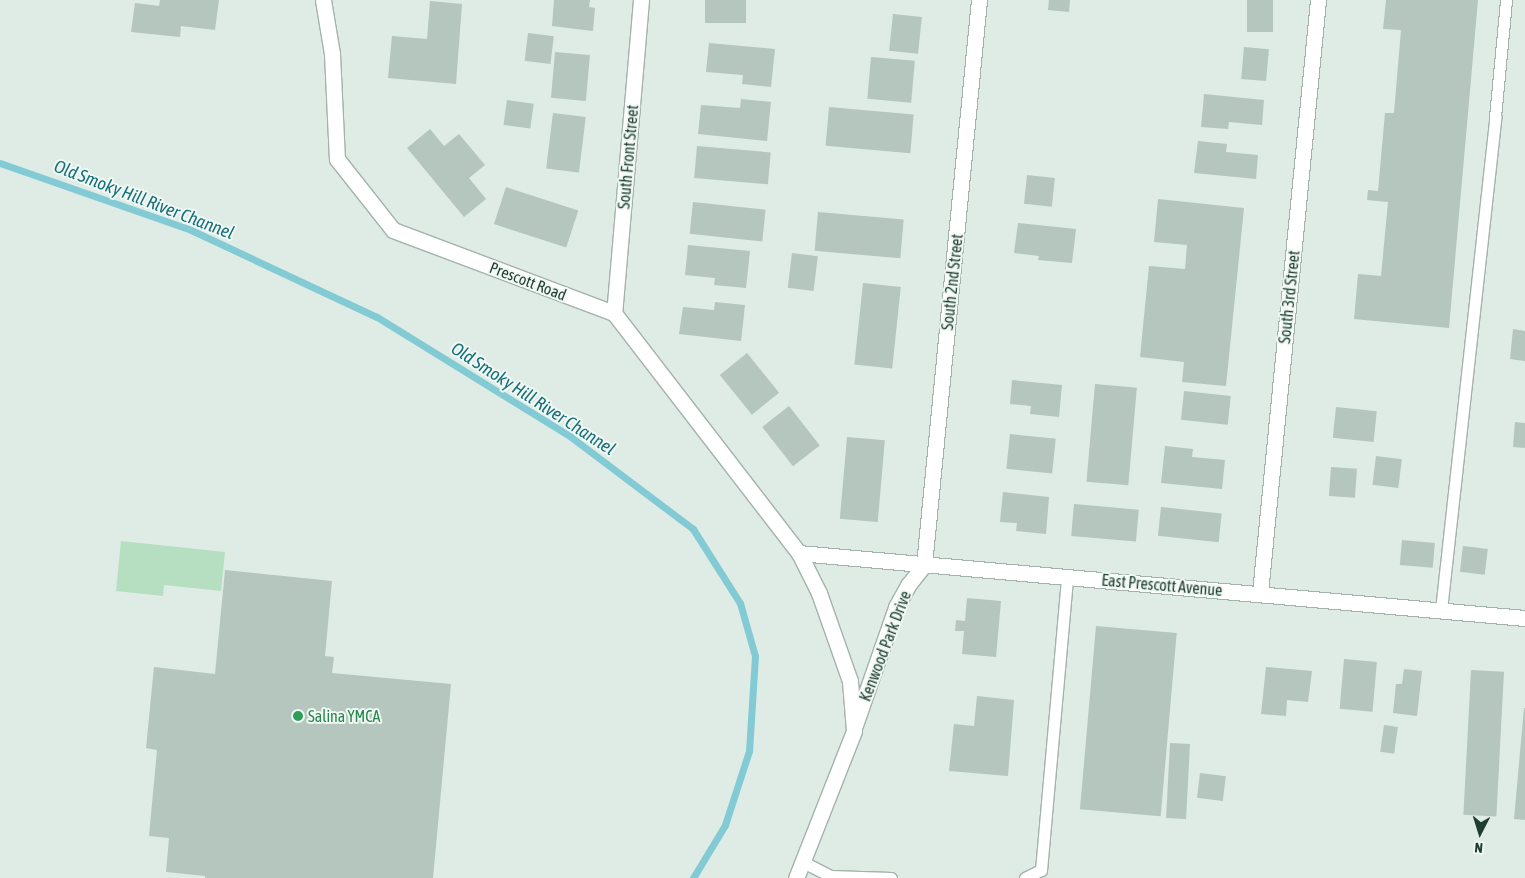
<!DOCTYPE html>
<style>
body{margin:0}
#map{position:relative;width:1525px;height:878px;overflow:hidden;background:#dfebe5;font-family:"Asap Condensed",sans-serif}
div>[style]{position:absolute}
[style*='--x']{left:calc(var(--x)*1px);top:calc(var(--y)*1px);width:calc(var(--w)*1px);rotate:calc(var(--a)*1deg)}
.green>*{inset:0;background:#b6dec0}
.stream>*{height:7px;margin:-3.5px;padding:0 3.5px;transform-origin:3.5px;border-radius:3.5px;background:#83cbd4}
.building>*{inset:0;background:#b4c6be;transform-origin:0 0}
.roads{filter:drop-shadow(1px 0 #a2b3ac) drop-shadow(-1px 0 #a2b3ac) drop-shadow(0 1px #a2b3ac) drop-shadow(0 -1px #a2b3ac)}
.service>*{height:11px;margin:-5.5px;padding:0 5.5px;transform-origin:5.5px;border-radius:5.5px;background:#fff}
.minor>*{height:15px;margin:-7.5px;padding:0 7.5px;transform-origin:7.5px;border-radius:7.5px;background:#fff}
.tertiary>*{height:15px;margin:-7.5px;padding:0 7.5px;transform-origin:7.5px;border-radius:7.5px;background:#fff}
.dots>*{width:14px;height:14px;translate:-50% -50%;box-sizing:border-box;border:2px solid #f0f8f3;border-radius:50%}
span{translate:-50% -50%;white-space:nowrap;text-align:center;line-height:1.15;-webkit-text-stroke:4px #f0f8f3;paint-order:stroke}
.street-label{font-size:16px;color:#1f3c33}
.leisure-label{font-size:16px;color:#27864d}
.left{translate:0 -50%;text-align:left}
.water-label{font-size:18px;color:#166e7b;font-style:italic}
.north{position:absolute;left:1455px;top:808px;width:50px;height:50px;-webkit-text-stroke:4px #f0f8f3;paint-order:stroke;rotate:185deg;font-size:14px;font-weight:700;line-height:20px;text-align:center;color:#1f3c33}
.north::after{content:'';display:block;margin:auto;width:18px;height:22px;background:#1f3c33;clip-path:polygon(50% 0,100% 100%,50% 72%,0 100%)}
</style>
<div id="map">
<div class="green">
<i style="clip-path:polygon(121px 541px,225px 552px,221px 591px,164px 585px,163px 596px,116px 591px)"></i>
</div>
<div class="stream">
<i style="--x:0;--y:163;--w:202;--a:19.3"></i>
<i style="--x:191;--y:230;--w:205;--a:25.1"></i>
<i style="--x:377;--y:317;--w:228;--a:31.7"></i>
<i style="--x:571;--y:437;--w:153;--a:37"></i>
<i style="--x:693;--y:529;--w:88;--a:57.6"></i>
<i style="--x:740;--y:603;--w:55;--a:74.2"></i>
<i style="--x:755;--y:656;--w:95;--a:93.6"></i>
<i style="--x:749;--y:751;--w:78;--a:108"></i>
<i style="--x:725;--y:825;--w:62;--a:121.1"></i>
</div>
<div class="building">
<i style="clip-path:polygon(160px 0,219px 0,215px 30px,181px 26px,180px 37px,131px 32px,135px 3px,159px 6px)"></i>
<i style="clip-path:polygon(554px 0,590px 0,589px 7px,595px 8px,593px 31px,552px 26px)"></i>
<i style="left:705px;top:0;width:41px;height:23px"></i>
<i style="clip-path:polygon(1049px 0,1070px 0,1069px 12px,1048px 10px)"></i>
<i style="left:1247px;top:0;width:26px;height:32px"></i>
<i style="clip-path:polygon(1386px 0,1478px 0,1449px 328px,1354px 319px,1358px 274px,1381px 276px,1388px 202px,1367px 200px,1368px 190px,1378px 191px,1385px 113px,1394px 113px,1401px 30px,1383px 29px)"></i>
<i style="clip-path:polygon(430px 1px,462px 4px,456px 84px,388px 78px,392px 36px,427px 39px)"></i>
<i style="left:893px;top:14px;width:29px;height:37px;rotate:6deg"></i>
<i style="left:528px;top:33px;width:26px;height:28px;rotate:7deg"></i>
<i style="clip-path:polygon(709px 43px,775px 49px,771px 87px,742px 84px,743px 75px,706px 72px)"></i>
<i style="left:1244px;top:47px;width:25px;height:32px;rotate:5deg"></i>
<i style="left:555px;top:52px;width:35px;height:46px;rotate:5deg"></i>
<i style="left:871px;top:57px;width:44px;height:42px;rotate:5deg"></i>
<i style="clip-path:polygon(1204px 94px,1264px 100px,1262px 125px,1229px 122px,1228px 129px,1201px 127px)"></i>
<i style="clip-path:polygon(741px 99px,771px 102px,767px 141px,698px 134px,701px 105px,740px 108px)"></i>
<i style="left:507px;top:100px;width:27px;height:25px;rotate:8deg"></i>
<i style="left:829px;top:107px;width:85px;height:39px;rotate:5deg"></i>
<i style="left:553px;top:113px;width:33px;height:56px;rotate:7deg"></i>
<i style="clip-path:polygon(430px 129px,444px 146px,459px 134px,485px 165px,469px 178px,486px 199px,464px 217px,407px 148px)"></i>
<i style="clip-path:polygon(1198px 141px,1227px 144px,1226px 152px,1258px 155px,1256px 179px,1194px 173px)"></i>
<i style="left:697px;top:146px;width:74px;height:32px;rotate:5deg"></i>
<i style="left:1027px;top:175px;width:28px;height:29px;rotate:6deg"></i>
<i style="left:506px;top:187px;width:76px;height:39px;rotate:18deg"></i>
<i style="clip-path:polygon(1158px 199px,1244px 208px,1226px 386px,1182px 382px,1184px 362px,1140px 357px,1149px 266px,1185px 269px,1187px 245px,1154px 242px)"></i>
<i style="left:693px;top:202px;width:73px;height:32px;rotate:6deg"></i>
<i style="left:818px;top:212px;width:86px;height:39px;rotate:5deg"></i>
<i style="clip-path:polygon(1018px 223px,1076px 229px,1072px 263px,1038px 260px,1039px 256px,1014px 253px)"></i>
<i style="clip-path:polygon(688px 245px,750px 251px,746px 288px,714px 285px,715px 278px,685px 275px)"></i>
<i style="left:792px;top:253px;width:26px;height:35px;rotate:7deg"></i>
<i style="left:863px;top:283px;width:38px;height:82px;rotate:6deg"></i>
<i style="clip-path:polygon(715px 302px,745px 305px,741px 341px,679px 334px,683px 307px,714px 310px)"></i>
<i style="clip-path:polygon(1513px 329px,1525px 331px,1525px 361px,1510px 359px)"></i>
<i style="left:747px;top:353px;width:51px;height:35px;rotate:51deg"></i>
<i style="clip-path:polygon(1012px 380px,1062px 385px,1059px 417px,1030px 414px,1031px 406px,1010px 404px)"></i>
<i style="left:1095px;top:384px;width:42px;height:98px;rotate:5deg"></i>
<i style="left:1184px;top:391px;width:47px;height:29px;rotate:6deg"></i>
<i style="left:789px;top:406px;width:50px;height:34px;rotate:52deg"></i>
<i style="left:1336px;top:407px;width:41px;height:31px;rotate:6deg"></i>
<i style="clip-path:polygon(1515px 422px,1525px 423px,1525px 448px,1513px 447px)"></i>
<i style="left:1010px;top:434px;width:46px;height:35px;rotate:6deg"></i>
<i style="left:847px;top:437px;width:38px;height:82px;rotate:5deg"></i>
<i style="clip-path:polygon(1165px 446px,1193px 449px,1192px 457px,1225px 460px,1222px 489px,1161px 483px)"></i>
<i style="left:1376px;top:456px;width:26px;height:29px;rotate:7deg"></i>
<i style="left:1331px;top:467px;width:26px;height:29px;rotate:4deg"></i>
<i style="clip-path:polygon(1003px 492px,1049px 497px,1046px 534px,1016px 531px,1017px 523px,1000px 522px)"></i>
<i style="left:1074px;top:504px;width:65px;height:32px;rotate:5deg"></i>
<i style="left:1161px;top:507px;width:61px;height:29px;rotate:6deg"></i>
<i style="left:1402px;top:540px;width:33px;height:25px;rotate:5deg"></i>
<i style="left:1463px;top:546px;width:25px;height:26px;rotate:7deg"></i>
<i style="clip-path:polygon(225px 570px,332px 581px,325px 656px,334px 657px,332px 673px,451px 684px,433px 878px,205px 878px,205px 876px,166px 872px,169px 838px,149px 836px,157px 750px,146px 748px,154px 667px,215px 674px)"></i>
<i style="clip-path:polygon(967px 598px,1001px 601px,996px 657px,962px 654px,964px 631px,955px 631px,956px 620px,965px 621px)"></i>
<i style="left:1096px;top:626px;width:81px;height:184px;rotate:5deg"></i>
<i style="left:1344px;top:659px;width:33px;height:50px;rotate:5deg"></i>
<i style="clip-path:polygon(1266px 667px,1312px 671px,1308px 702px,1287px 700px,1286px 716px,1261px 714px)"></i>
<i style="clip-path:polygon(1404px 669px,1422px 671px,1417px 716px,1393px 713px,1396px 684px,1402px 684px)"></i>
<i style="left:1471px;top:670px;width:33px;height:145px;rotate:3deg"></i>
<i style="clip-path:polygon(977px 696px,1014px 700px,1008px 776px,949px 771px,954px 724px,974px 726px)"></i>
<i style="clip-path:polygon(1524px 708px,1525px 708px,1525px 820px,1514px 819px)"></i>
<i style="left:1384px;top:725px;width:14px;height:27px;rotate:8deg"></i>
<i style="left:1170px;top:743px;width:20px;height:75px;rotate:3deg"></i>
<i style="left:1200px;top:773px;width:26px;height:25px;rotate:7deg"></i>
</div>
<div class="roads">
<div class="service">
<i style="--x:1441;--y:610;--w:496;--a:-83.7"></i>
<i style="--x:1495;--y:117;--w:118;--a:-84.6"></i>
<i style="--x:803;--y:862;--w:30;--a:27"></i>
<i style="--x:830;--y:876;--w:61;--a:1.9"></i>
<i style="--x:1025;--y:878;--w:18;--a:-27"></i>
<i style="--x:1041;--y:870;--w:294;--a:-84.9"></i>
</div>
<div class="minor">
<i style="--x:323;--y:0;--w:55;--a:80.5"></i>
<i style="--x:332;--y:54;--w:105;--a:87.3"></i>
<i style="--x:337;--y:159;--w:90;--a:51.7"></i>
<i style="--x:393;--y:230;--w:236;--a:20.6"></i>
<i style="--x:924;--y:565;--w:568;--a:-84.44"></i>
<i style="--x:1260;--y:593;--w:596;--a:-84.41"></i>
</div>
<div class="tertiary">
<i style="--x:641;--y:0;--w:314;--a:94.9"></i>
<i style="--x:614;--y:313;--w:303;--a:52.4"></i>
<i style="--x:799;--y:553;--w:45;--a:63.4"></i>
<i style="--x:819;--y:593;--w:93;--a:70.6"></i>
<i style="--x:850;--y:681;--w:50;--a:85.4"></i>
<i style="--x:854;--y:731;--w:158;--a:111.5"></i>
<i style="--x:799;--y:553;--w:729;--a:5.12"></i>
<i style="--x:855;--y:725;--w:125;--a:-70.8"></i>
<i style="--x:896;--y:607;--w:26;--a:-61"></i>
<i style="--x:909;--y:584;--w:24;--a:-52"></i>
</div>
</div>
<div class="dots">
<i style="left:298px;top:716px;background:#2e9e5b"></i>
</div>
<div class="street-label">
<span style="left:628px;top:157px;rotate:-85deg">South Front Street</span>
<span style="left:528px;top:281px;rotate:21deg">Prescott Road</span>
<span style="left:952px;top:282px;rotate:-84deg">South 2nd Street</span>
<span style="left:1289px;top:297px;rotate:-84deg">South 3rd Street</span>
<span style="left:1162px;top:585px;rotate:5deg">East Prescott Avenue</span>
<span style="left:885px;top:646px;rotate:-69deg">Kenwood Park Drive</span>
</div>
<div class="leisure-label">
<span class="left" style="left:308px;top:716px">Salina YMCA</span>
</div>
<div class="water-label">
<span style="left:144px;top:200px;rotate:21deg">Old Smoky Hill River Channel</span>
<span style="left:533px;top:399px;rotate:33deg">Old Smoky Hill River Channel</span>
</div>
<div class="north">N</div>
</div>
